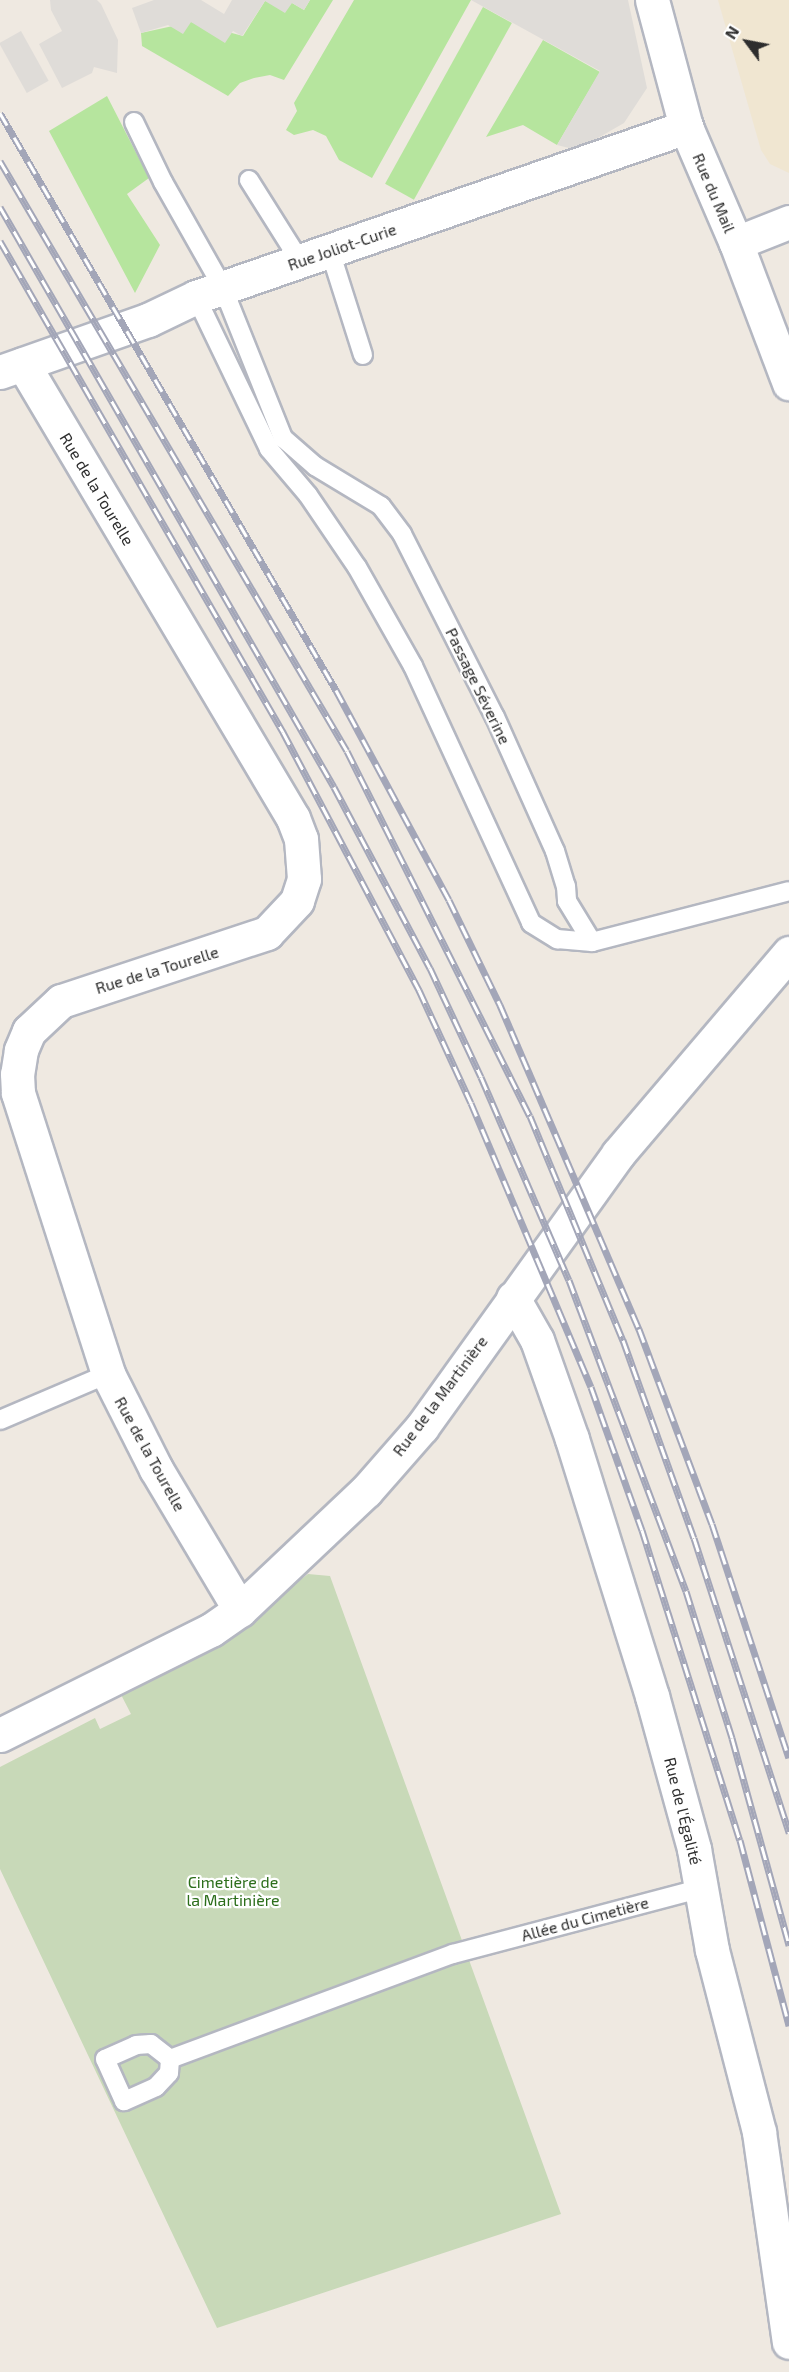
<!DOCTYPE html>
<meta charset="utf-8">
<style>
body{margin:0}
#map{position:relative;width:789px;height:2372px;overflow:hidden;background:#efe9e1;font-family:"Exo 2",sans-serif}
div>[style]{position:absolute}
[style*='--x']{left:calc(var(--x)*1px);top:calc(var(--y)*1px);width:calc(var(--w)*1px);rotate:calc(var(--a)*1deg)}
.education>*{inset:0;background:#f0e6d1}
.green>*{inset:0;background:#b6e59e;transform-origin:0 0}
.cemetery>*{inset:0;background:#c8d9b8}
.plaza>*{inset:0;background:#dfdcd8;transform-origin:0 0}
.roads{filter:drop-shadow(2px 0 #b4b7c1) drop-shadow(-2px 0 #b4b7c1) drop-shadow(0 2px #b4b7c1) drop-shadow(0 -2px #b4b7c1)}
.lane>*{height:18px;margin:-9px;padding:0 9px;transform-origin:9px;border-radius:9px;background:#fff}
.street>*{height:33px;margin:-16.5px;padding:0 16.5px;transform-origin:16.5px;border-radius:16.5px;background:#fff}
.secondary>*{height:33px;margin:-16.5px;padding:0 16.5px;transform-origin:16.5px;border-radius:16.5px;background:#fff}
.rail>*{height:7px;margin-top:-3.5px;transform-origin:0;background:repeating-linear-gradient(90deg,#fff 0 14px,#a3a6b8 0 28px);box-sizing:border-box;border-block:2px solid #a3a6b8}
span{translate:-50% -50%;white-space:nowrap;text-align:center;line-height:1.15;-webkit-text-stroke:4.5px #fff;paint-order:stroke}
.street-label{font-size:16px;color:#2e2e2e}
.park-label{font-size:16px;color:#2c6e1b}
.north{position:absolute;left:717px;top:12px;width:60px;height:60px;-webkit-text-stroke:4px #fff;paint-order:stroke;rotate:302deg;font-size:16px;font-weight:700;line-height:24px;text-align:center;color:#2e2e2e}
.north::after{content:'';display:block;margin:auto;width:21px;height:27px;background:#2e2e2e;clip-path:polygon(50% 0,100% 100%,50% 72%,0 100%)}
</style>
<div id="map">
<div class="education">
<i style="clip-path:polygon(718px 0,789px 0,789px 173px,770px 164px,761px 150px)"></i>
</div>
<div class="green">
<i style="clip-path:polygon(310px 0,333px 0,284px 80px,270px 75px,254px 78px,240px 83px,228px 96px,142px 46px,141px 33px,191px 22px,243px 36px,265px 1px,292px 3px,304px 10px)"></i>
<i style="clip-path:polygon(354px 0,471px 0,372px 178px,339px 160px,326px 136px,313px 130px,294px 135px,286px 130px,297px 111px,294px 103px)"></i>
<i style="left:483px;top:7px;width:33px;height:202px;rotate:29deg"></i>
<i style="clip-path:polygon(543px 40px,600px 72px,557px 145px,523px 125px,486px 137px)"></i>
<i style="clip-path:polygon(107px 96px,149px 178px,127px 194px,160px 245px,135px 293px,49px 131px)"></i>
</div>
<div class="cemetery">
<i style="clip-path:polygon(308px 1574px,330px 1576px,561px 2214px,217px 2328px,0 1869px,0 1767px,95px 1718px,100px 1729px,131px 1714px,116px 1685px,234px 1630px)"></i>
</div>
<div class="plaza">
<i style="clip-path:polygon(50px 0,97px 0,101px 4px,118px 40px,117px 73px,94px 67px,92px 73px,62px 88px,39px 44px,62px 31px,51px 10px)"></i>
<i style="clip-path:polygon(154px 0,201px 0,224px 14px,232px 0,310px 0,304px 10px,292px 3px,285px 13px,265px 1px,242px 36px,233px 31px,225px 43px,191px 22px,183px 34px,168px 25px,141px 33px,132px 8px)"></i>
<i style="clip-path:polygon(471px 0,628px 0,647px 88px,624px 123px,577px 150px,557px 145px,600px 71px)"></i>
<i style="left:21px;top:31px;width:57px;height:25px;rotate:61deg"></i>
</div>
<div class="roads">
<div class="lane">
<i style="--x:134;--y:122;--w:67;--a:64.2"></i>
<i style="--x:163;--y:182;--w:122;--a:60.5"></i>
<i style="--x:223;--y:288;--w:162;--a:68.2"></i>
<i style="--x:283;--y:438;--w:43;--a:41.2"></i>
<i style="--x:315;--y:466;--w:77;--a:31.2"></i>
<i style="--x:381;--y:506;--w:35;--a:53"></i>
<i style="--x:402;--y:534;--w:205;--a:63.1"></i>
<i style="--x:495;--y:717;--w:147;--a:65.9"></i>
<i style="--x:555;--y:851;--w:37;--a:73"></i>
<i style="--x:566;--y:886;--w:15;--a:86"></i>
<i style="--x:567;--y:901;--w:48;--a:58.6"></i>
<i style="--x:249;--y:180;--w:96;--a:57.8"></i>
<i style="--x:330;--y:251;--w:109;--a:72.4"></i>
<i style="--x:196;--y:297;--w:169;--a:64.3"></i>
<i style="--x:269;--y:449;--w:60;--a:49.7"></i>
<i style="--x:308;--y:495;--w:87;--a:55.8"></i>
<i style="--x:357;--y:567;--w:114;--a:60.5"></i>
<i style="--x:413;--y:666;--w:283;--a:65.3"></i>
<i style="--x:531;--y:923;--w:31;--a:32"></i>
<i style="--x:557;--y:939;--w:35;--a:5"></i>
<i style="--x:592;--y:942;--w:203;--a:-14.5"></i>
<i style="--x:0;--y:1420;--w:117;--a:-23.1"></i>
<i style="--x:151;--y:2044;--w:24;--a:38"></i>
<i style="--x:170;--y:2059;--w:14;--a:94"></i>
<i style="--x:169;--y:2073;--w:19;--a:133"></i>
<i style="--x:156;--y:2087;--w:35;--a:156"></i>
<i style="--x:124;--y:2101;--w:46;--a:-114.3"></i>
<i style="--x:105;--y:2059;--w:34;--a:-24"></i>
<i style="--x:136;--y:2045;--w:15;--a:-4"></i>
<i style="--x:170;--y:2059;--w:302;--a:-20.4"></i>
<i style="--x:453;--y:1954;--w:258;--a:-14.8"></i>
</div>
<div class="street">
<i style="--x:736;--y:243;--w:150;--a:69.3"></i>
<i style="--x:23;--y:364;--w:528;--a:59.26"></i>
<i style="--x:293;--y:818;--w:22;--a:69"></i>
<i style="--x:301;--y:839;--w:40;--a:85.7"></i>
<i style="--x:304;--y:879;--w:23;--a:108"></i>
<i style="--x:297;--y:901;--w:44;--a:133.2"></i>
<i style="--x:267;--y:933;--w:217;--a:161.7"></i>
<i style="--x:61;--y:1001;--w:44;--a:136.8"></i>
<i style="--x:29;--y:1031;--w:21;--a:113"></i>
<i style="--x:21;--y:1050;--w:24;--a:99"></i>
<i style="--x:17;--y:1074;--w:19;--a:87"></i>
<i style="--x:18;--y:1093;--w:295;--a:72.2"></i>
<i style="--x:108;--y:1374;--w:106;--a:63.2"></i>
<i style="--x:156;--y:1469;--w:164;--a:59.2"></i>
<i style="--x:0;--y:372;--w:157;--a:-19.4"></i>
<i style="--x:148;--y:320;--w:53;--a:-25.6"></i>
<i style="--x:196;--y:297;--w:519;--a:-19.13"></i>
<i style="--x:513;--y:1298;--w:48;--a:60.3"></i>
<i style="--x:537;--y:1340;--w:105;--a:70.5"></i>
<i style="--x:572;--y:1439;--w:269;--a:72.7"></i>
<i style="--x:652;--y:1696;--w:159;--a:74.6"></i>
<i style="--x:694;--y:1849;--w:103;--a:79.9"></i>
<i style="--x:712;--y:1950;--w:188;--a:75.5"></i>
<i style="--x:759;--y:2132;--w:212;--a:81.9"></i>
<i style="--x:0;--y:1735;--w:236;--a:-26.5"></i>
<i style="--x:211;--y:1630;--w:35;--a:-35"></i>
<i style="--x:240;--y:1610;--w:173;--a:-43.4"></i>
<i style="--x:366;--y:1491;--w:85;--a:-48.8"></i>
<i style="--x:422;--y:1427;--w:336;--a:-54.3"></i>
<i style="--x:618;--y:1154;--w:264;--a:-49.6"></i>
</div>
<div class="secondary">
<i style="--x:652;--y:0;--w:131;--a:75"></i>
<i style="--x:686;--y:127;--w:126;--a:66.7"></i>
<i style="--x:736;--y:243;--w:57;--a:-21.6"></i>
</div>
</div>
<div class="rail">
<i style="--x:0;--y:113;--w:668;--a:59.79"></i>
<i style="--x:336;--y:690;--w:238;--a:61.7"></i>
<i style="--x:449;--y:900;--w:117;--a:64.1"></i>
<i style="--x:500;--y:1005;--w:353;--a:66.8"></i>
<i style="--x:639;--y:1329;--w:208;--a:69.5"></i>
<i style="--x:712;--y:1524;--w:246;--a:71.8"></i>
<i style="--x:0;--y:161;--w:684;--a:59.54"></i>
<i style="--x:347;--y:751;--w:408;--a:63.4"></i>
<i style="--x:530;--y:1116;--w:243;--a:67.5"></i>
<i style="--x:623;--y:1340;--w:210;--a:70.3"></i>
<i style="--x:694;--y:1538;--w:310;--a:72.1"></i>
<i style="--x:0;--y:207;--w:669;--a:60.06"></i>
<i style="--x:334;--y:787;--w:205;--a:62.1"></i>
<i style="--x:430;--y:968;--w:120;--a:64.9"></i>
<i style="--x:481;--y:1077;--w:221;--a:66.6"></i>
<i style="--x:569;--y:1280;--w:332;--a:69.4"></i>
<i style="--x:686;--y:1591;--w:154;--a:72.6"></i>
<i style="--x:732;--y:1738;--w:215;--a:74.6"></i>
<i style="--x:0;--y:241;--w:567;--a:60.04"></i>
<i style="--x:283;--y:732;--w:292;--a:62.2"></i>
<i style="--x:419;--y:990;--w:124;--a:65.3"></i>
<i style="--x:471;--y:1103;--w:308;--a:67.1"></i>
<i style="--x:591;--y:1387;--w:152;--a:70.4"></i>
<i style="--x:642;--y:1530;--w:325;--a:72.5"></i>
<i style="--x:740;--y:1840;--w:192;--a:75.2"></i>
</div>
<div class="street-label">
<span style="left:714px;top:193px;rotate:67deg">Rue du Mail</span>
<span style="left:342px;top:247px;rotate:-19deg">Rue Joliot-Curie</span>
<span style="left:97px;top:489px;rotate:59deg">Rue de la Tourelle</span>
<span style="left:478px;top:686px;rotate:64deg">Passage Séverine</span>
<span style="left:157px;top:970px;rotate:-17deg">Rue de la Tourelle</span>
<span style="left:440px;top:1396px;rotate:-53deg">Rue de la Martinière</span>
<span style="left:150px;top:1454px;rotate:61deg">Rue de la Tourelle</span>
<span style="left:683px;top:1811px;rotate:76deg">Rue de l'Égalité</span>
<span style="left:585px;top:1919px;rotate:-15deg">Allée du Cimetière</span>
</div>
<div class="park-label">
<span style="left:233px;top:1891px">Cimetière de<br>la Martinière</span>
</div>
<div class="north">N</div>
</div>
